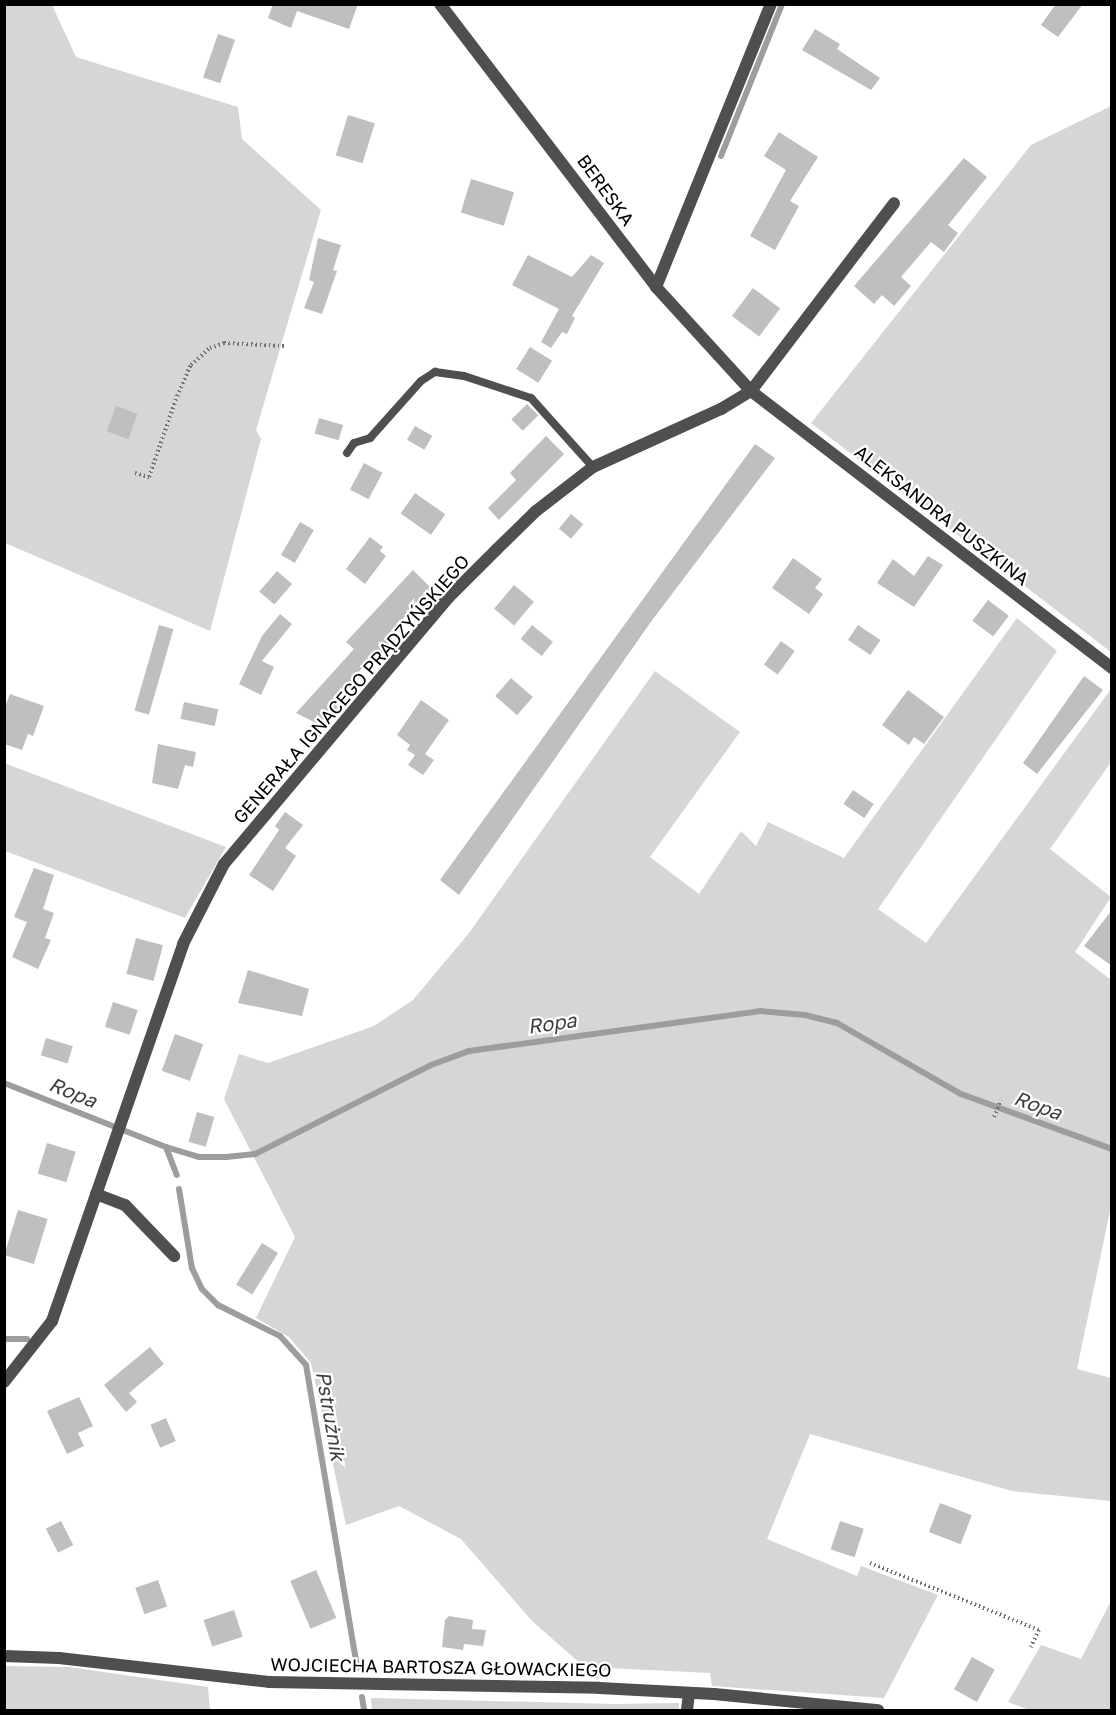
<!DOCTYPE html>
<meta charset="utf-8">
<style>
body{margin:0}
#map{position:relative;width:1116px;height:1715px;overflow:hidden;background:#fff;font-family:"Golos Text",sans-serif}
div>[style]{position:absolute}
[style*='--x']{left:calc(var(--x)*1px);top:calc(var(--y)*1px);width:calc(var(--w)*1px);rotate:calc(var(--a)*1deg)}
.green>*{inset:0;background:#d6d6d6}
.stream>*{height:6px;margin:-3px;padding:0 3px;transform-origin:3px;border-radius:3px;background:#9d9d9d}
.building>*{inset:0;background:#bfbfbf;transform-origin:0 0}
.path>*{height:4px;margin-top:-2px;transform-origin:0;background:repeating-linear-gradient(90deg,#717171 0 1.5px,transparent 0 4.5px)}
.lane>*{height:8px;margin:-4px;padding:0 4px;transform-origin:4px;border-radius:4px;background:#4f4f4f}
.street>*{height:12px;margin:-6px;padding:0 6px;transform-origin:6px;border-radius:6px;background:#4f4f4f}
span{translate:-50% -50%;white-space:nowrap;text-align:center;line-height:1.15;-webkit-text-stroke:4.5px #fff;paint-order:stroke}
.street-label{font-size:18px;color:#000}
.water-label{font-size:20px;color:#3e3e3e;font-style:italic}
.frame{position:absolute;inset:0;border:6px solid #000;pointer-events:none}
</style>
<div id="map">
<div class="green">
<i style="clip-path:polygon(5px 5px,52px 5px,76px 57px,238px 107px,242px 139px,321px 210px,256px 430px,261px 439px,210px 631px,5px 543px)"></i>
<i style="clip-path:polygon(1111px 106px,1111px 652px,811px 423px,1031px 145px)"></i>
<i style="clip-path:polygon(1017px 618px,1057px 651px,878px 909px,926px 943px,1111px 689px,1111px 762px,1050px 849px,1111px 897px,1075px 952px,1111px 980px,1111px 1206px,1077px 1369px,1111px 1378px,1111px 1501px,1012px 1491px,810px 1434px,767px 1539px,857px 1576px,861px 1566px,938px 1595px,884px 1698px,712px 1686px,710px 1673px,607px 1668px,598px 1679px,532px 1621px,461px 1539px,399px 1506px,346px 1525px,311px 1363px,289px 1337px,256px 1318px,295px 1237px,224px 1099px,239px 1054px,268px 1063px,374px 1026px,413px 1000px,469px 933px,655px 671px,740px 732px,650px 857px,699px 894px,741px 831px,756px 846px,768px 822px,844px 858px)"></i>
<i style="clip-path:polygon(4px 763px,226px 847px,185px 918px,5px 851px)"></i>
<i style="clip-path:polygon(1111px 1601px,1111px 1710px,1029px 1710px,1008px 1702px,1041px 1645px,1081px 1659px)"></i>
<i style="clip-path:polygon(5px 1666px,69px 1667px,208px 1687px,210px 1710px,5px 1710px)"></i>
<i style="clip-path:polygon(371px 1698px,615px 1704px,679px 1703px,679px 1710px,372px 1710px)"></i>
</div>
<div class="stream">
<i style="--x:721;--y:156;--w:164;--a:-68.1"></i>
<i style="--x:4;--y:1083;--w:174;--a:21.6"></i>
<i style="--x:166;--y:1147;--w:34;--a:17"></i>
<i style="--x:199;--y:1157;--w:27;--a:0"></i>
<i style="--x:226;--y:1157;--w:29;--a:-6"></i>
<i style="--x:255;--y:1154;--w:197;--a:-26.8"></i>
<i style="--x:431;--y:1065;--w:40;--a:-20.2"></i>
<i style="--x:469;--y:1051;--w:294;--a:-7.8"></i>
<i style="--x:760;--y:1011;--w:45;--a:5.1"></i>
<i style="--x:805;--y:1015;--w:33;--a:14"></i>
<i style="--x:837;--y:1023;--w:143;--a:29.8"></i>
<i style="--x:961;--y:1094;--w:161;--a:20"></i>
<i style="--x:166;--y:1147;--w:30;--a:69"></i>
<i style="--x:179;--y:1189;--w:80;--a:80.7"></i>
<i style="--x:192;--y:1268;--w:23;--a:65"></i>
<i style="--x:202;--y:1289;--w:23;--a:45"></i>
<i style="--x:218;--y:1305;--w:69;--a:26.6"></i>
<i style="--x:280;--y:1336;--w:39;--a:48"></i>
<i style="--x:306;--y:1365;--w:307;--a:80.4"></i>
<i style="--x:4;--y:1339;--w:23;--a:0"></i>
<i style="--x:362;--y:1697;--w:13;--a:81"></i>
</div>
<div class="building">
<i style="clip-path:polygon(273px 4px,358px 4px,349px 29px,297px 11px,291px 28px,268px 18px)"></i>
<i style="clip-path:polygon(1056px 4px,1083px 4px,1058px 37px,1041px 25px)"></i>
<i style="clip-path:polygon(815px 29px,840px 44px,837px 49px,880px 78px,871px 90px,802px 50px)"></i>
<i style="left:218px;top:34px;width:18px;height:46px;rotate:19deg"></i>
<i style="left:348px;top:115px;width:28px;height:42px;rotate:17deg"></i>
<i style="clip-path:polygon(779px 132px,818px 157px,790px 201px,799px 206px,775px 250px,750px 236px,786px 170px,764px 156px)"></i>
<i style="clip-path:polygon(964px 158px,987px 177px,948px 225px,958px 233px,944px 252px,931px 242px,901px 277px,911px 286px,894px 306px,882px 295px,874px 304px,854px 286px)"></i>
<i style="left:471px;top:179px;width:45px;height:35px;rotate:17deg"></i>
<i style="clip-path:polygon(318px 238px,341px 245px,333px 270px,337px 271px,322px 314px,304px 308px,314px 282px,309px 280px)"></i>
<i style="clip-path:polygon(528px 255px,572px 277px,591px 255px,604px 263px,572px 316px,575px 318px,567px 334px,562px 332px,551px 348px,541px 342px,559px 309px,512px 285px)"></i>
<i style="left:753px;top:288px;width:34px;height:35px;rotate:37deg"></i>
<i style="left:530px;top:347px;width:26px;height:26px;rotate:32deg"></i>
<i style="left:527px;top:404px;width:16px;height:22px;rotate:45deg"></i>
<i style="left:116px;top:406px;width:23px;height:27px;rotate:20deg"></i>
<i style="left:319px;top:418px;width:25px;height:16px;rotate:16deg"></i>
<i style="left:415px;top:426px;width:20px;height:16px;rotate:30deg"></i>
<i style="clip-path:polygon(546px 436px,564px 454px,499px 520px,488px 508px,516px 480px,510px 473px)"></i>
<i style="clip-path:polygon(755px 444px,775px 458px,653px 619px,459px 895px,440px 880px)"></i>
<i style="left:364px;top:463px;width:21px;height:30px;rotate:28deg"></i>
<i style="left:415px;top:493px;width:37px;height:25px;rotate:35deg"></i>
<i style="left:571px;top:514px;width:16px;height:19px;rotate:40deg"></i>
<i style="left:300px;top:522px;width:16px;height:38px;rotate:30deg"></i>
<i style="clip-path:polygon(370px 537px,383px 547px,380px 551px,386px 556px,365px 584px,346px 569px)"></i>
<i style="clip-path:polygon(928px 556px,943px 565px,914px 607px,877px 583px,893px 559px,914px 576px)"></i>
<i style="clip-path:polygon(793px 558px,822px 579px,815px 588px,823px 594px,809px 614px,772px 588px)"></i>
<i style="clip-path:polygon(413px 570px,431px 588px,385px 638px,391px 643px,373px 665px,368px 661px,347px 686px,352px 690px,322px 726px,296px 713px,354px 649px,346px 642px)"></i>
<i style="left:277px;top:571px;width:20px;height:27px;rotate:41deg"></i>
<i style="left:514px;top:585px;width:26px;height:31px;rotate:40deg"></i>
<i style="left:988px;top:600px;width:26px;height:26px;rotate:37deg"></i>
<i style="clip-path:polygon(280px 614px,292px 624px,262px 661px,274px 667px,261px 695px,239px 684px,262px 636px)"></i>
<i style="left:159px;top:625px;width:15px;height:89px;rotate:16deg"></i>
<i style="left:532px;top:625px;width:27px;height:18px;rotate:39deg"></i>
<i style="left:858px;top:625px;width:27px;height:18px;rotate:34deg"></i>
<i style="left:781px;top:641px;width:17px;height:29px;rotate:36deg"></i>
<i style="clip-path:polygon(1084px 676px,1103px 690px,1037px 774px,1023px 763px)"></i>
<i style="left:511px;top:678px;width:29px;height:24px;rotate:41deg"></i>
<i style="clip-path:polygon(908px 690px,944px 717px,924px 744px,914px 737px,909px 745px,882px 725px)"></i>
<i style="clip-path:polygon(10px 694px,44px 706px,33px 736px,28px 734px,22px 750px,4px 744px,4px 709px)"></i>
<i style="clip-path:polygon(421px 700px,449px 720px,425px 754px,434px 760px,423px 775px,408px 765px,415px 755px,407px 750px,410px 745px,397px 735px)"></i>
<i style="left:184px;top:702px;width:35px;height:17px;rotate:12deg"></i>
<i style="clip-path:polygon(158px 744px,196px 752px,193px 767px,185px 765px,178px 789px,152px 783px)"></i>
<i style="left:853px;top:790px;width:25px;height:17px;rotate:34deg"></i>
<i style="clip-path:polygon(285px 812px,303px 825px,285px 848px,296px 856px,273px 891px,249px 875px,279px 830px,275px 826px)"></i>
<i style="clip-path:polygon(34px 868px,54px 875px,43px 909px,54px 913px,45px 938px,51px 940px,38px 969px,12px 957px,27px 922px,14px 917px)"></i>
<i style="clip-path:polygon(1112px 910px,1112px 966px,1084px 946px)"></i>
<i style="left:136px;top:938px;width:28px;height:37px;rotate:15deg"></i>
<i style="clip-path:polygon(248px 970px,309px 989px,302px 1016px,238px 1003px)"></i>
<i style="left:113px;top:1002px;width:26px;height:26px;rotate:18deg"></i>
<i style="left:175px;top:1034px;width:30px;height:39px;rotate:20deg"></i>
<i style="left:46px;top:1038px;width:28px;height:18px;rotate:17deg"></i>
<i style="left:197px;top:1112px;width:18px;height:31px;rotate:16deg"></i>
<i style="left:47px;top:1143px;width:30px;height:32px;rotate:17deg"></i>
<i style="left:18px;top:1210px;width:31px;height:47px;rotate:17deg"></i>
<i style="left:262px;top:1243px;width:19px;height:49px;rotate:32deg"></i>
<i style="clip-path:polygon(150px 1347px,164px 1364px,129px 1393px,137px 1402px,126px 1412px,104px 1385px)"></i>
<i style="clip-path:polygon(79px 1397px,93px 1426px,78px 1433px,84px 1446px,67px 1454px,47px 1411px)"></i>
<i style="left:166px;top:1418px;width:25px;height:17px;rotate:67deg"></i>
<i style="left:940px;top:1503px;width:34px;height:31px;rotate:21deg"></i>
<i style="left:61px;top:1521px;width:27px;height:17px;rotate:63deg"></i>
<i style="left:840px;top:1521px;width:25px;height:30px;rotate:18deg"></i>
<i style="left:316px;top:1570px;width:52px;height:28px;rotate:67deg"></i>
<i style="left:158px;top:1580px;width:28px;height:24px;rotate:71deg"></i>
<i style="left:234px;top:1610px;width:28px;height:32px;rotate:72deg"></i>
<i style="clip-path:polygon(449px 1616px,473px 1620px,472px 1629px,486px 1630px,483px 1646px,464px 1644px,463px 1650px,442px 1647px,445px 1620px)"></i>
<i style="left:972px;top:1657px;width:26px;height:37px;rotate:29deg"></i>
</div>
<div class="path">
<i style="--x:135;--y:473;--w:15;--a:16"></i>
<i style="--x:149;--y:477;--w:86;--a:-70.9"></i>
<i style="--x:177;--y:396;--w:34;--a:-66"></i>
<i style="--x:191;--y:365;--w:25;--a:-42"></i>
<i style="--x:210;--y:348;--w:15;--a:-20"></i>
<i style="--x:224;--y:343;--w:61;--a:2.8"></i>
<i style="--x:994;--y:1117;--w:18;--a:-68"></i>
<i style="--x:870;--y:1563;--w:182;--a:21.6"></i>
<i style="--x:1039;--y:1630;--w:19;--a:115"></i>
</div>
<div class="lane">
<i style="--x:347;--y:453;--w:12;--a:-55"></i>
<i style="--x:354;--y:443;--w:17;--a:-17"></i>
<i style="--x:370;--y:438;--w:76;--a:-48.2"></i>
<i style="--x:421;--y:381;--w:17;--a:-33"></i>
<i style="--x:435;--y:372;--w:29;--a:8"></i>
<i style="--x:464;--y:376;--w:71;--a:18.2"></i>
<i style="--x:531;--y:398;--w:93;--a:48.1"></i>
</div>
<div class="street">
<i style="--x:440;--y:4;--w:356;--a:52.6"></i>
<i style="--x:656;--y:287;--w:141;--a:47.6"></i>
<i style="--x:751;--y:391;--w:455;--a:37.5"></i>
<i style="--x:656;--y:287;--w:305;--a:-67.9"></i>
<i style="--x:96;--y:1194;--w:31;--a:21"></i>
<i style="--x:125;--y:1205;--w:71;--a:46.1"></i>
<i style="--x:4;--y:1382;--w:78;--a:-51.8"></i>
<i style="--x:52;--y:1321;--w:399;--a:-70.8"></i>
<i style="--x:183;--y:944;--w:90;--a:-62.9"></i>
<i style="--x:224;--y:864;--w:349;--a:-49.9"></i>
<i style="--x:449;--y:597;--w:68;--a:-45"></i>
<i style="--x:497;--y:549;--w:54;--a:-44.3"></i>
<i style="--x:536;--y:511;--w:72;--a:-37.7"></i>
<i style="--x:593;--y:467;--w:141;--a:-24.4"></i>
<i style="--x:721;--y:409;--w:35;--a:-31"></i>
<i style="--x:751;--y:391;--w:236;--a:-52.7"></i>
<i style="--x:4;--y:1656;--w:55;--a:2.1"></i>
<i style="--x:59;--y:1658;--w:211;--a:6.5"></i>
<i style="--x:269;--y:1682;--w:330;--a:1"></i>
<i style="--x:599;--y:1688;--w:115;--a:3"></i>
<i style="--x:714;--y:1694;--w:165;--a:5.6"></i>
<i style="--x:687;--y:1710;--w:17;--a:-83"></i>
</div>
<div class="street-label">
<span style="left:606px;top:190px;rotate:54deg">BERESKA</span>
<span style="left:942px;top:515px;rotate:38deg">ALEKSANDRA PUSZKINA</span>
<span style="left:351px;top:689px;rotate:-49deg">GENERAŁA IGNACEGO PRĄDZYŃSKIEGO</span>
<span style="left:441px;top:1667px;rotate:1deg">WOJCIECHA BARTOSZA GŁOWACKIEGO</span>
</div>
<div class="water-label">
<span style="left:552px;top:1023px;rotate:-8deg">Ropa</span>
<span style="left:73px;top:1092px;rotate:22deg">Ropa</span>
<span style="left:1038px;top:1105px;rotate:20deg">Ropa</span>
<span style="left:331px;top:1416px;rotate:80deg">Pstrużnik</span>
</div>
<div class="frame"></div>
</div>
